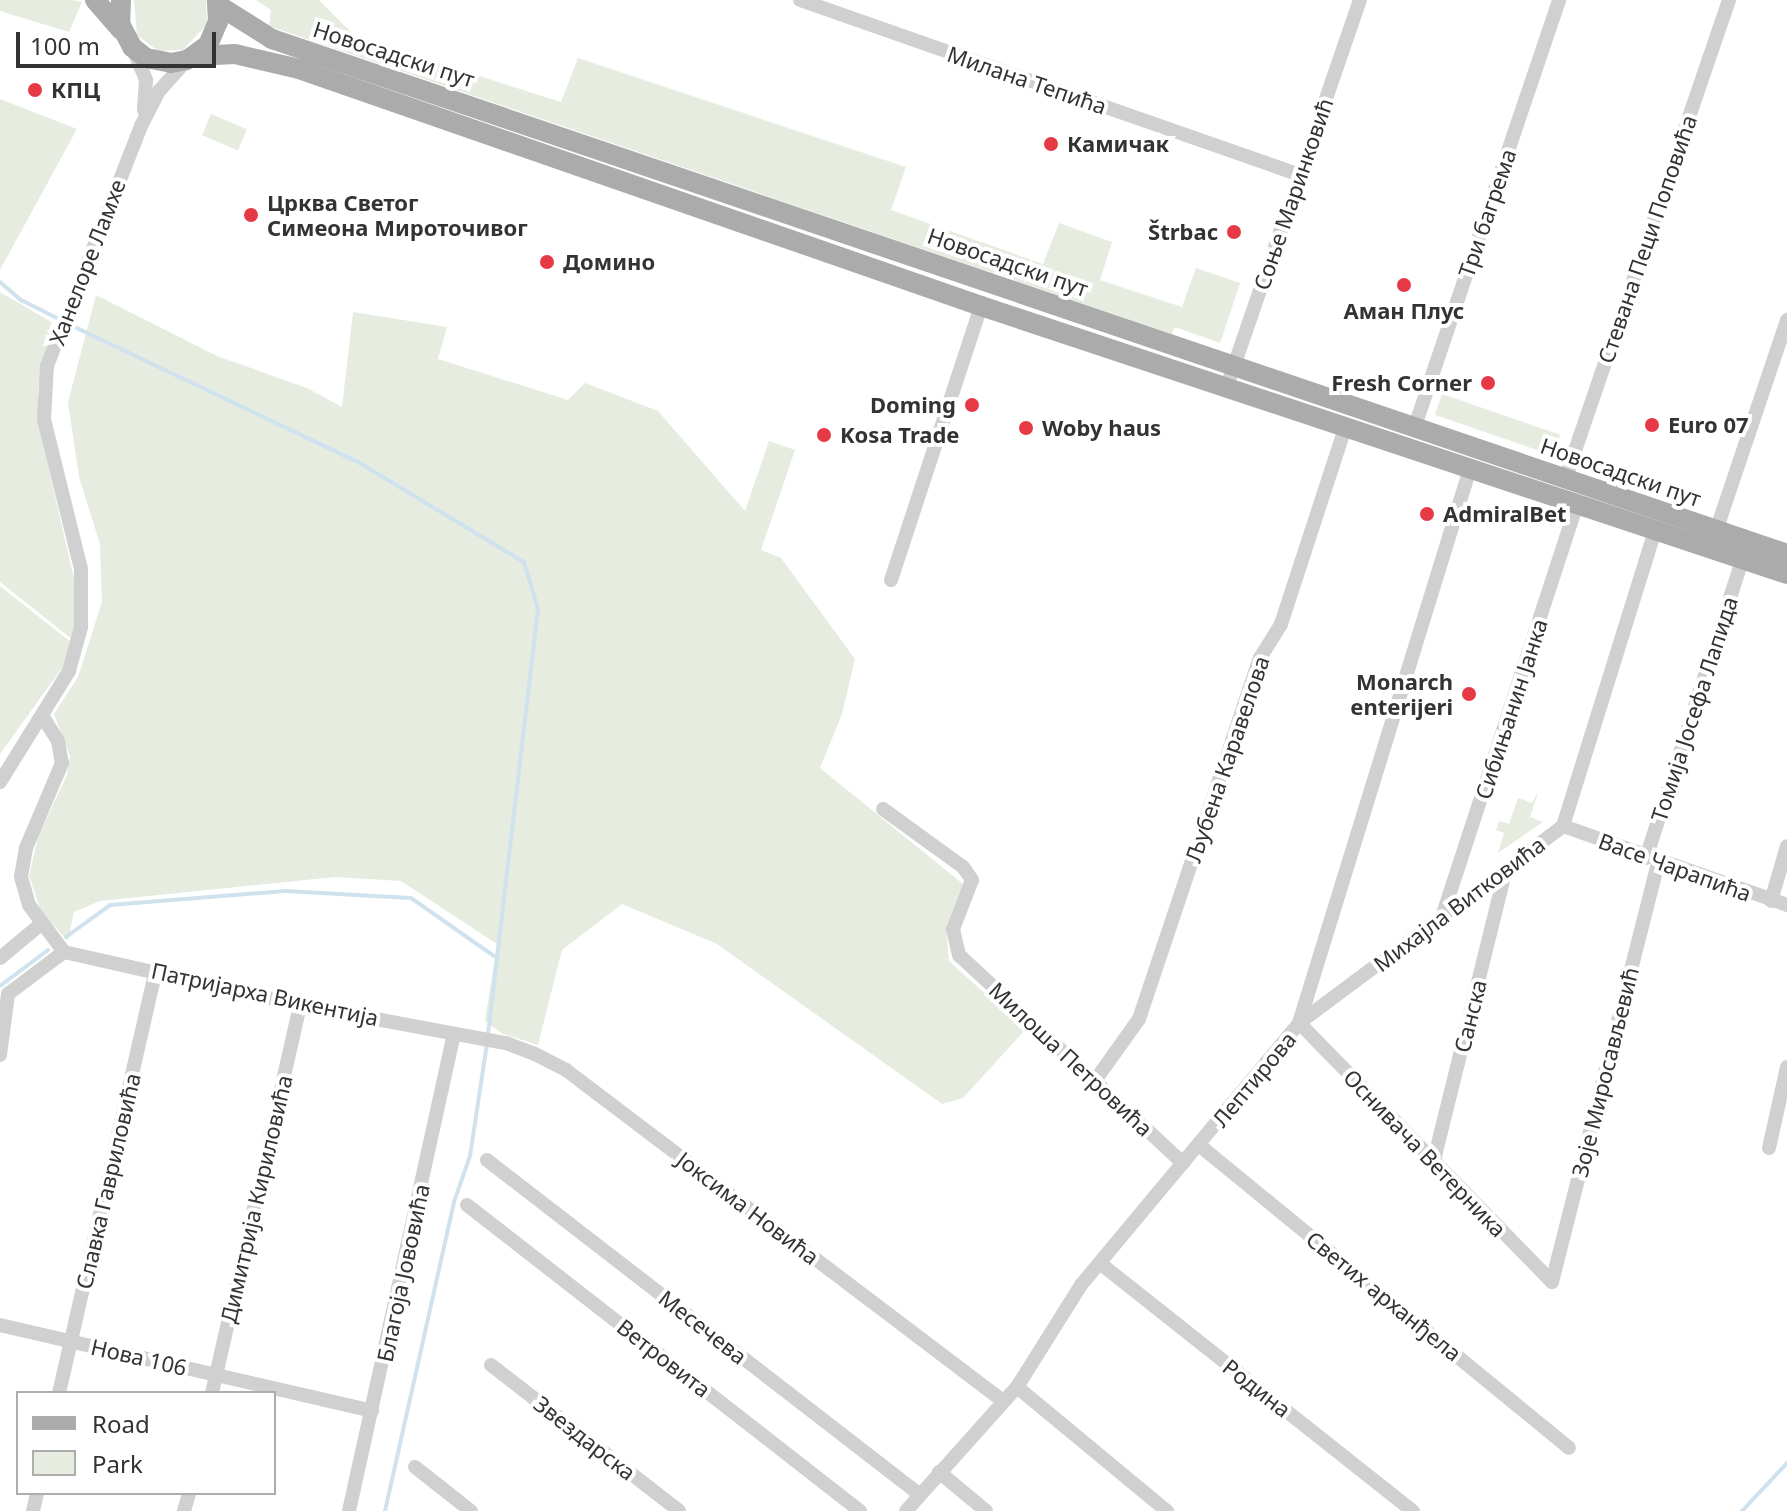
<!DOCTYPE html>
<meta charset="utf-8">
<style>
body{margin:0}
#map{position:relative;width:1787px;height:1511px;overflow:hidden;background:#fff;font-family:"Noto Sans",sans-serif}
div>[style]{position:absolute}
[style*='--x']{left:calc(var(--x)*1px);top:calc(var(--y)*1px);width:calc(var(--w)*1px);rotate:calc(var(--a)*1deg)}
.green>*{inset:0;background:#e6ecdf;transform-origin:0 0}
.stream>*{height:4px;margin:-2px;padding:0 2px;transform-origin:2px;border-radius:2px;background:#cfe2ee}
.minor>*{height:14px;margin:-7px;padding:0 7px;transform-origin:7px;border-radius:7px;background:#d0d0d0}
.primary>*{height:20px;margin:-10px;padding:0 10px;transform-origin:10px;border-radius:10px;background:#ababab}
.dots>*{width:22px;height:22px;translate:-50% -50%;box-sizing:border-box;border:4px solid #fff;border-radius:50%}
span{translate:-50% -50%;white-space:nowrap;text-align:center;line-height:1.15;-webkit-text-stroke:8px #fff;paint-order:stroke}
.street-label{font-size:22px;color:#333}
.poi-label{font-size:22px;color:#333;font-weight:700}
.left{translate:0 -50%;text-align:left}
.right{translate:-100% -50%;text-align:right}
.legend{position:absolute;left:16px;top:1391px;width:260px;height:104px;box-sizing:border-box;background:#fff;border:2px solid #adadad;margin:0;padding:10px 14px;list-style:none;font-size:24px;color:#333}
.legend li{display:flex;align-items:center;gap:16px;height:40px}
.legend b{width:40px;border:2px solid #adadad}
.scale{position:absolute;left:16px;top:32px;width:200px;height:36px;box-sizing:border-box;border:4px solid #333;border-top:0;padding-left:10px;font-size:24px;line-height:28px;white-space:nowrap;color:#333;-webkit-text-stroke:6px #fff;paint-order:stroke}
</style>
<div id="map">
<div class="green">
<i style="clip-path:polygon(0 0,72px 0,82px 2px,69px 32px,0 11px)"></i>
<i style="clip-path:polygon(134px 0,206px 0,207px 24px,183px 50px,158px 51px,137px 35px)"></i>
<i style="clip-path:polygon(256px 0,319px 0,356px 37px,561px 102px,578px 58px,906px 167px,891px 210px,1043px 264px,1059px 223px,1112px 242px,1100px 280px,1182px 307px,1196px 268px,1240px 283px,1220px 343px,1175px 327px,1172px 334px,269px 26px,271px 10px)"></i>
<i style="clip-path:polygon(0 99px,77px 129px,0 270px)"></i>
<i style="left:211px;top:114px;width:39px;height:23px;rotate:23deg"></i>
<i style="clip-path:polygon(0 292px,53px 323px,38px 388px,39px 426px,78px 596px,73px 640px,0 582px)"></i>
<i style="clip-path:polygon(96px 295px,217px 356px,307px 388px,342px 407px,353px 312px,447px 327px,438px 359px,568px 400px,585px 383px,658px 411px,745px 511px,769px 441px,795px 450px,761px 550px,781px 558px,855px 659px,842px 714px,820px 768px,963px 884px,946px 927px,949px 961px,1025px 1030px,963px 1098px,942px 1104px,717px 944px,622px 904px,562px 950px,538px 1045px,501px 1033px,485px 1021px,497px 944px,401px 881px,335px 877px,100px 901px,74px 912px,68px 941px,41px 911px,29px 876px,38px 837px,67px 775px,70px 756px,54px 714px,78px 677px,102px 602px,100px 544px,79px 477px,68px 402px)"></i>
<i style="left:1442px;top:394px;width:125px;height:22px;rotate:19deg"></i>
<i style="clip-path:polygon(0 586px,77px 647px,0 754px)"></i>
<i style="clip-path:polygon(1539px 790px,1530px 817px,1543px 822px,1498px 853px,1504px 833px,1496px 830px,1499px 821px,1509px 824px,1518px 798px,1532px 803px)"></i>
</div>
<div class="stream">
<i style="--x:0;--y:282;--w:28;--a:41"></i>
<i style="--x:21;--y:300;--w:67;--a:26.6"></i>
<i style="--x:81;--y:330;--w:307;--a:25.5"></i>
<i style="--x:358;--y:462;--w:194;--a:31.1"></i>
<i style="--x:524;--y:562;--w:49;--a:73.4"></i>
<i style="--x:538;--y:609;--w:429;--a:96.7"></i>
<i style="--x:66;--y:937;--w:54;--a:-36"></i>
<i style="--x:110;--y:905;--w:176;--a:-4.6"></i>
<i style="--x:285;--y:891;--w:126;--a:3.2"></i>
<i style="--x:411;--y:898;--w:101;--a:34.9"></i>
<i style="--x:0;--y:986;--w:60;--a:-36.9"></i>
<i style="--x:385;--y:1511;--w:320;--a:-77.4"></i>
<i style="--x:455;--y:1199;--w:46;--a:-70.8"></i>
<i style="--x:470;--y:1156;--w:113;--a:-81.4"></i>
<i style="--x:1742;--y:1511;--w:66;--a:-46.8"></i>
</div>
<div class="minor">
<i style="--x:800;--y:0;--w:530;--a:19.29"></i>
<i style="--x:133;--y:49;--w:34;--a:67"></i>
<i style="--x:146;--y:80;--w:30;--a:94"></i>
<i style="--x:1226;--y:389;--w:411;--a:-71"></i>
<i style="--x:1415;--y:426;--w:450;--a:-71.3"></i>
<i style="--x:1566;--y:477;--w:504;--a:-71.13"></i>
<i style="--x:1716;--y:531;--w:223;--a:-71.4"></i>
<i style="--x:891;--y:580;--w:288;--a:-71.8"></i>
<i style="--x:43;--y:717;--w:28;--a:58"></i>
<i style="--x:58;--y:741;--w:22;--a:80"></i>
<i style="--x:62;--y:763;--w:92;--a:113"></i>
<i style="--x:26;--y:848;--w:29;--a:100"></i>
<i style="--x:21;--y:877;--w:29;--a:74"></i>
<i style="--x:29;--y:905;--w:59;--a:53.3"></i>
<i style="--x:64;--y:952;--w:242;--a:12.7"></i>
<i style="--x:300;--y:1005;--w:209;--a:10.5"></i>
<i style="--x:506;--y:1043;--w:31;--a:21"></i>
<i style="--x:535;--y:1054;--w:35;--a:27"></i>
<i style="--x:566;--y:1070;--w:548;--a:37.14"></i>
<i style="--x:0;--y:782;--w:131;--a:-58.1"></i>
<i style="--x:69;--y:671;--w:46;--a:-74.7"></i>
<i style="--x:81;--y:627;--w:58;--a:-90"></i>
<i style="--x:81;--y:569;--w:154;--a:-103.9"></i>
<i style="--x:44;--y:419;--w:53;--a:-86.8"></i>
<i style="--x:47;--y:366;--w:258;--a:-68.6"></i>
<i style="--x:141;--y:126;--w:39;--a:-63"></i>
<i style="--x:159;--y:91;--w:42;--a:-47.9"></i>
<i style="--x:883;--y:809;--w:99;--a:35.9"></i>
<i style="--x:963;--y:867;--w:16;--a:55"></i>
<i style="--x:972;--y:880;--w:53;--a:111.2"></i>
<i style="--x:953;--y:929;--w:27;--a:77"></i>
<i style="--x:959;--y:955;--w:306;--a:42.9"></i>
<i style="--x:1563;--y:826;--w:238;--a:19.4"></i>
<i style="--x:1646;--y:858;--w:313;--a:-72.1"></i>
<i style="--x:1771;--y:901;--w:57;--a:-73.8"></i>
<i style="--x:1443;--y:914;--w:430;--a:-71.9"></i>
<i style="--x:0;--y:958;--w:53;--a:-39.7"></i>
<i style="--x:0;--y:1055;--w:62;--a:-82.5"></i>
<i style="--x:8;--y:994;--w:70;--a:-36.9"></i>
<i style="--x:1094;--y:1082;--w:77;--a:-54.5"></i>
<i style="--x:1139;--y:1019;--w:381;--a:-71.5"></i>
<i style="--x:1260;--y:658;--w:40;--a:-58"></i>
<i style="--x:1281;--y:624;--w:206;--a:-71.9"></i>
<i style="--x:1199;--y:1145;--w:478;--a:39.3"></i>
<i style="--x:1769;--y:1148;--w:83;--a:-77.5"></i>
<i style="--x:487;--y:1160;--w:546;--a:37.71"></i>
<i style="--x:1433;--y:1164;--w:305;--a:-76.1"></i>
<i style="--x:467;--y:1205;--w:498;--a:37.9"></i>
<i style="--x:1101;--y:1264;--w:398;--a:38.4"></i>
<i style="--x:1552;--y:1282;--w:362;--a:-134.3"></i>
<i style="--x:1299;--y:1023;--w:329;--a:-36.7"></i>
<i style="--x:1563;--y:826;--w:309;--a:-72.7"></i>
<i style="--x:1552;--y:1282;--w:433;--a:-75.8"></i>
<i style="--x:0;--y:1325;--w:382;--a:13"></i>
<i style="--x:491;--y:1365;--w:238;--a:37.8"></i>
<i style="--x:1017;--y:1387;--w:195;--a:39.6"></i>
<i style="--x:59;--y:1393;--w:434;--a:-77.1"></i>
<i style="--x:212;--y:1393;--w:398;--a:-77.2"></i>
<i style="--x:415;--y:1467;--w:71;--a:38.2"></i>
<i style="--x:939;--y:1472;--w:61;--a:39.7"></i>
<i style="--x:33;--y:1511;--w:18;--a:-77"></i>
<i style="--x:184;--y:1511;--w:19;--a:-74"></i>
<i style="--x:349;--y:1511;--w:488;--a:-77.6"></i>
<i style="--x:906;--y:1511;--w:166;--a:-48.2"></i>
<i style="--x:1017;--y:1387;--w:120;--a:-57.9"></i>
<i style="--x:1081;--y:1285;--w:341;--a:-50.2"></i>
<i style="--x:1299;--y:1023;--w:580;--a:-72.85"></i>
</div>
<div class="primary">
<i style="--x:95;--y:0;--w:40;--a:49"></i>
<i style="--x:121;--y:0;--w:24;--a:92"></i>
<i style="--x:120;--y:24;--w:26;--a:62"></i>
<i style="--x:132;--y:47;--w:18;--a:38"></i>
<i style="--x:146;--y:58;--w:25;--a:11"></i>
<i style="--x:171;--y:63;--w:16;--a:-11"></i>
<i style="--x:187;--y:60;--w:26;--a:-36"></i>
<i style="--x:208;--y:45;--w:25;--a:-67"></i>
<i style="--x:218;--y:22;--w:22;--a:-93"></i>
<i style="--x:218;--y:5;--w:64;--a:32.2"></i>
<i style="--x:272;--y:39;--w:1600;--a:18.77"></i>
<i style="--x:195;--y:56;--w:40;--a:-2.9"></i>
<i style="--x:235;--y:54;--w:66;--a:13.2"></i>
<i style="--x:299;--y:69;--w:722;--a:19.16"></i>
<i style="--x:981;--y:306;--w:849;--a:18.39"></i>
</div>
<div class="dots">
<i style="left:35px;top:90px;background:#e63946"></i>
<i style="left:1051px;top:144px;background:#e63946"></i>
<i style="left:251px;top:215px;background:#e63946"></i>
<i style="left:1234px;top:232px;background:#e63946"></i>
<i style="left:547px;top:262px;background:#e63946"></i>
<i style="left:1404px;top:285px;background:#e63946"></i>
<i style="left:1488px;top:383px;background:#e63946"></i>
<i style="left:972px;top:405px;background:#e63946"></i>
<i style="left:1652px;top:425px;background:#e63946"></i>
<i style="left:1026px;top:428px;background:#e63946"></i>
<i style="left:824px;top:435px;background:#e63946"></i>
<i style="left:1427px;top:514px;background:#e63946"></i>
<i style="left:1469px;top:694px;background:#e63946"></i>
</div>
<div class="street-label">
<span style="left:394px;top:54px;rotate:18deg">Новосадски пут</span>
<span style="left:1027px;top:80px;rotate:19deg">Милана Тепића</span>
<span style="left:1293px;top:194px;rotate:-71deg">Соње Маринковић</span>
<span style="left:1487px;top:213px;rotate:-71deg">Три багрема</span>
<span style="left:1647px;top:239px;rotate:-71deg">Стевана Пеци Поповића</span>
<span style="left:87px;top:262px;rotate:-69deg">Ханелоре Ламхе</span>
<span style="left:1008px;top:262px;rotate:19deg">Новосадски пут</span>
<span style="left:1621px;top:472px;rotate:19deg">Новосадски пут</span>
<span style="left:1511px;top:709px;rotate:-72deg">Сибињанин Јанка</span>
<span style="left:1694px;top:709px;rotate:-72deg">Томија Јосефа Лапида</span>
<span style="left:1227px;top:759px;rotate:-71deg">Љубена Каравелова</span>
<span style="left:1675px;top:867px;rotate:20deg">Васе Чарапића</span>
<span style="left:1459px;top:904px;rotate:-37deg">Михајла Витковића</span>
<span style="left:265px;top:994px;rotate:12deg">Патријарха Викентија</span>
<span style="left:1470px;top:1016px;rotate:-76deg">Санска</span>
<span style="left:1071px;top:1059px;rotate:43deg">Милоша Петровића</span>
<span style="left:1605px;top:1072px;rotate:-76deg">Зоје Миросављевић</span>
<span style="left:1254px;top:1079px;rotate:-50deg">Лептирова</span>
<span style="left:1425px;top:1153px;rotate:46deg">Оснивача Ветерника</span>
<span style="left:108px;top:1181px;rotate:-77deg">Славка Гавриловића</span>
<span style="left:256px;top:1199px;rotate:-77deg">Димитрија Кириловића</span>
<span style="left:748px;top:1208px;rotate:37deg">Јоксима Новића</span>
<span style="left:403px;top:1273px;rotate:-78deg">Благоја Јововића</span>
<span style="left:1384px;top:1296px;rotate:39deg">Светих арханђела</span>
<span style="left:703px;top:1327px;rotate:38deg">Месечева</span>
<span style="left:139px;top:1357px;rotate:13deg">Нова 106</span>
<span style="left:664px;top:1358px;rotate:38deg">Ветровита</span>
<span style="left:1257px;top:1388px;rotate:38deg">Родина</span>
<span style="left:585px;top:1438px;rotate:38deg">Звездарска</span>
</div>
<div class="poi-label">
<span class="left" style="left:51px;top:90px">КПЦ</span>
<span class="left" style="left:1067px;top:144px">Камичак</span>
<span class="left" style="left:267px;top:215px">Црква Светог<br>Симеона Мироточивог</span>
<span class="right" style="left:1218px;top:232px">Štrbac</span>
<span class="left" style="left:563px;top:262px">Домино</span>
<span style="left:1404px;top:311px">Аман Плус</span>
<span class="right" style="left:1472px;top:383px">Fresh Corner</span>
<span class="right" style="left:956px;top:405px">Doming</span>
<span class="left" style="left:1668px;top:425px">Euro 07</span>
<span class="left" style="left:1042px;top:428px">Woby haus</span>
<span class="left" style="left:840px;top:435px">Kosa Trade</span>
<span class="left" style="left:1443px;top:514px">AdmiralBet</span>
<span class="right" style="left:1453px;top:694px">Monarch<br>enterijeri</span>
</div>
<ul class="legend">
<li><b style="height:10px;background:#ababab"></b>Road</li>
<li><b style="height:22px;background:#e6ecdf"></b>Park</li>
</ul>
<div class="scale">100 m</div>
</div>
